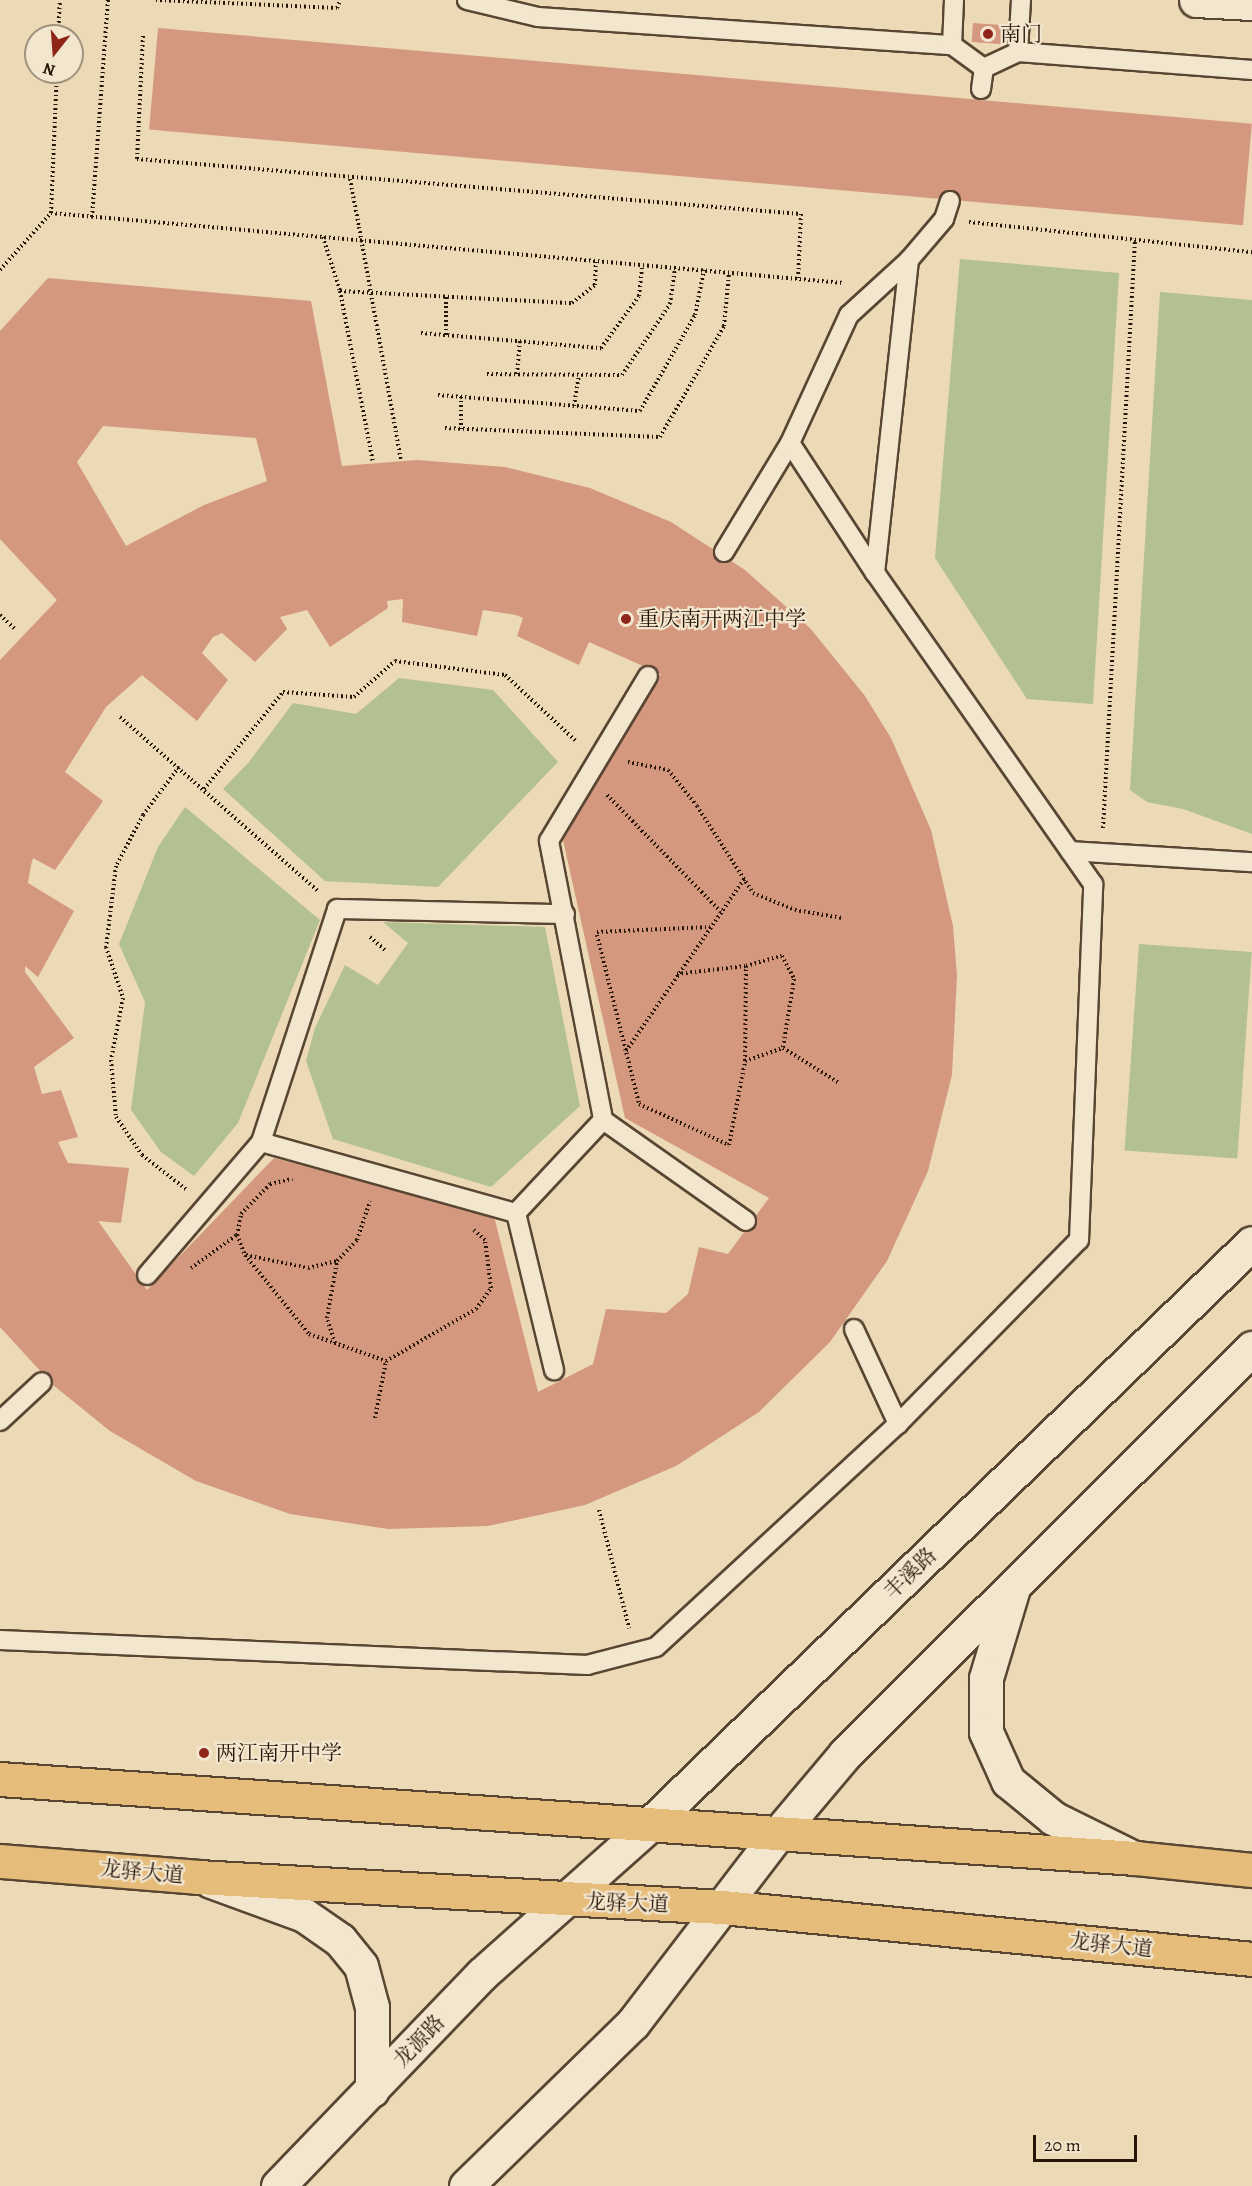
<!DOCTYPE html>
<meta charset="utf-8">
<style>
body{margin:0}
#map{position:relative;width:1252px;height:2186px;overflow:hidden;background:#ecd9b5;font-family:Alegreya,"Noto Serif SC",serif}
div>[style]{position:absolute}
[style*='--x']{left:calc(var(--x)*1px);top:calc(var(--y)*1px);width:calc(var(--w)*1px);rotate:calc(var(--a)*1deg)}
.green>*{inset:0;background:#b3c091;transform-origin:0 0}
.building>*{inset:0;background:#d4987e;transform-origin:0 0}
.path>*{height:4px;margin-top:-2px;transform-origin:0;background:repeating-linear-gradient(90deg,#271508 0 1.5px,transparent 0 4.5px)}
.roads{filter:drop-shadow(2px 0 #584633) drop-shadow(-2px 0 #584633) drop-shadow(0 2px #584633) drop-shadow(0 -2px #584633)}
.lane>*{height:18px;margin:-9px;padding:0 9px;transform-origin:9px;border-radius:9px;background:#f3e6cf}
.secondary>*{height:33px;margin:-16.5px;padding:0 16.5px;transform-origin:16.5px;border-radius:16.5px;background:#f3e6cf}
.primary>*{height:33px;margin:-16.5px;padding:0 16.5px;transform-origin:16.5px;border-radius:16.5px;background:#e6bc7a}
.path-bridge>*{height:4px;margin-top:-2px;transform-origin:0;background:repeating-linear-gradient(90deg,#271508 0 1.5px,transparent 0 4.5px)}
.dots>*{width:16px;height:16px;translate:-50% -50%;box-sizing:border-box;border:3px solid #f3e6cf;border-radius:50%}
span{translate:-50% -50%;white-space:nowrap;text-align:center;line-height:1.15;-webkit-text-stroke:4.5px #f3e6cf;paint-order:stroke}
.poi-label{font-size:21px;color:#271508}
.left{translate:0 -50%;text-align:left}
.street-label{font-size:21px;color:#271508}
.north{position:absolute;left:24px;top:24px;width:60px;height:60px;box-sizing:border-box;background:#f3e6cf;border:2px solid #a1927f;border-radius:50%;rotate:197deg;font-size:16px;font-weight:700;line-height:24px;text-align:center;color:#271508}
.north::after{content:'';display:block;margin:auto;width:21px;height:27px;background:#8f2418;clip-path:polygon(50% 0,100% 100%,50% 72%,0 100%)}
.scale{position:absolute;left:1033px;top:2135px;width:104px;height:27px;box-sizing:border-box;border:3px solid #271508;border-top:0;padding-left:8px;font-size:18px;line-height:21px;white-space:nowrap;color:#271508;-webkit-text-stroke:4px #f3e6cf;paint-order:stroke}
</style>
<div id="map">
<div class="green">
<i style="clip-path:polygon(960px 259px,1119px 273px,1093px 704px,1027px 699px,935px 558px)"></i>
<i style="clip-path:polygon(1160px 292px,1252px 300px,1252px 834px,1183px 809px,1147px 802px,1130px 790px)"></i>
<i style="clip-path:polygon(399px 678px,493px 690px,558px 762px,438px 887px,325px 881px,223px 789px,249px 762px,293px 703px,356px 714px)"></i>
<i style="clip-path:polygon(185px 807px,320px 920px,238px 1123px,194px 1176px,161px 1152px,131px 1110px,145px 1002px,119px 944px,158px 847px)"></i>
<i style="clip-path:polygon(383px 922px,545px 927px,580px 1106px,491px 1187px,333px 1139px,306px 1061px,315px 1028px,345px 965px,378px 985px,408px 943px)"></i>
<i style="left:1139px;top:944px;width:113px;height:207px;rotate:4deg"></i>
</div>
<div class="building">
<i style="left:973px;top:23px;width:32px;height:19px;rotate:4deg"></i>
<i style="left:158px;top:28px;width:1098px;height:102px;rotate:5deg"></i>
<i style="clip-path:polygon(evenodd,48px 278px,311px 301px,342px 466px,417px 460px,505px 467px,590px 488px,671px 522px,745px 570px,810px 628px,865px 696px,891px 738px,931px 830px,953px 926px,957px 976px,952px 1075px,928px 1171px,887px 1261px,830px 1342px,759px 1412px,676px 1466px,585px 1505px,488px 1526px,388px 1529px,290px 1514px,196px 1481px,110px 1431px,53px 1385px,0 1327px,0 660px,57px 600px,0 539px,0 331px,48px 278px,103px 426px,256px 438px,267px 481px,204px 505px,126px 546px,77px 462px,103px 426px,48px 278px,403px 599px,402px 622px,477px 636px,483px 610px,516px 615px,523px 618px,517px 636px,579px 665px,589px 642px,661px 674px,563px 840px,625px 1118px,769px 1198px,728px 1254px,699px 1247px,688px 1294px,666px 1313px,606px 1309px,593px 1364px,538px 1392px,494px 1216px,274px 1158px,147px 1290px,98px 1221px,121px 1223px,129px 1168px,68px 1163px,58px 1142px,78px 1137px,61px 1090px,42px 1094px,34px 1067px,74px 1038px,25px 972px,25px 966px,38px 977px,74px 911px,28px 883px,31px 865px,33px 858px,55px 870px,103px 801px,65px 772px,106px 707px,142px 675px,197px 721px,228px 680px,202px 653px,213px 637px,222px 633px,255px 662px,287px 629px,280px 617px,307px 610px,330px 647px,388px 608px,387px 601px,403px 599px)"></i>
</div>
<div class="path">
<i style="--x:156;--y:0;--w:181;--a:2.5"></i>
<i style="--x:337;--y:8;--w:9;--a:-69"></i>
<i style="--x:58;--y:36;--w:36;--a:-87"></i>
<i style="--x:143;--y:36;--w:123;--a:92.8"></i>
<i style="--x:137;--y:159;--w:666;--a:4.74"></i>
<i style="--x:801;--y:214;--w:65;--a:92.6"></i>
<i style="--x:350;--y:179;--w:49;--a:79.4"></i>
<i style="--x:51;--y:213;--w:141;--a:-87.6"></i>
<i style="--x:92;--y:217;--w:218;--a:-85.8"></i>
<i style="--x:969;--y:222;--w:285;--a:6.1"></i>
<i style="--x:323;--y:237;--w:57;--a:72.5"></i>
<i style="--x:340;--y:291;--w:232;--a:3"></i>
<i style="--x:572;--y:303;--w:29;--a:-38"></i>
<i style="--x:595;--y:285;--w:23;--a:-88"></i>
<i style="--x:0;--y:270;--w:76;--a:-48.2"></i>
<i style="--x:51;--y:213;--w:796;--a:5.04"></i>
<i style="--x:340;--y:291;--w:174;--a:79.1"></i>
<i style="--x:421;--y:333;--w:181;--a:4.8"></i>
<i style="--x:601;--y:348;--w:64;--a:-53.8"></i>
<i style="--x:639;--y:296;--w:31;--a:-84"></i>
<i style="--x:446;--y:335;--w:39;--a:-90"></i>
<i style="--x:487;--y:374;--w:135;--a:0.4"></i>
<i style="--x:622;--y:375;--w:86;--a:-55.9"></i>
<i style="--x:670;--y:304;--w:36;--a:-82"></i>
<i style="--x:517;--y:374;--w:33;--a:-85"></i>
<i style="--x:438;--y:395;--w:203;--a:4.5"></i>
<i style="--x:640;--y:411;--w:111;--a:-60.2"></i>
<i style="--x:695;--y:315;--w:46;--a:-78.7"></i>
<i style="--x:574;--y:406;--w:31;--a:-81"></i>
<i style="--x:445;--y:428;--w:215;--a:2.4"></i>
<i style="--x:660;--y:437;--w:128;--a:-60"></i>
<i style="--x:724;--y:326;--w:53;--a:-84.6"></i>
<i style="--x:461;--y:429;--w:32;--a:-90"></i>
<i style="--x:0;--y:615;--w:22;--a:43"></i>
<i style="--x:120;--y:717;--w:265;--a:41.3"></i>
<i style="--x:628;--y:762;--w:41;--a:11.3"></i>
<i style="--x:668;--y:770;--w:46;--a:51.1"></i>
<i style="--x:697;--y:806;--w:103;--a:57.2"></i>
<i style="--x:753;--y:893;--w:45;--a:22"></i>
<i style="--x:795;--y:910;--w:48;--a:9.7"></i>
<i style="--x:179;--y:767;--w:60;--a:126.9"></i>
<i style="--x:143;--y:815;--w:58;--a:117.9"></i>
<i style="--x:116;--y:866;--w:82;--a:97"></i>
<i style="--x:106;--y:947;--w:54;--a:71.6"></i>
<i style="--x:123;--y:998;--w:63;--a:101"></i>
<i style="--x:111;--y:1060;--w:57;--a:85"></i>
<i style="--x:116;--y:1117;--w:46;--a:55.6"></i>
<i style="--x:142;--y:1155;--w:57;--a:37.9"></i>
<i style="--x:204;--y:789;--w:125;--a:-50.8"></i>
<i style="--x:283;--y:692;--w:71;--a:4"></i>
<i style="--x:354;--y:697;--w:55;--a:-41.3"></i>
<i style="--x:395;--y:661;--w:111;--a:7.3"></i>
<i style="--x:505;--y:675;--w:98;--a:42.9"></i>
<i style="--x:607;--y:795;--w:163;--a:45.7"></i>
<i style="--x:1103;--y:828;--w:590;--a:-86.89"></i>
<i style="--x:597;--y:932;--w:113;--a:-2.5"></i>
<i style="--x:597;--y:935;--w:174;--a:76"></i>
<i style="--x:639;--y:1104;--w:99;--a:24.5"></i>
<i style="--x:729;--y:1145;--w:86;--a:-79.2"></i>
<i style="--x:745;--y:1061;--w:95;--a:-89.4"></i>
<i style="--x:370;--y:937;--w:20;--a:41"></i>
<i style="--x:677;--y:974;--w:69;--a:-6.6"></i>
<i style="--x:746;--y:966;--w:37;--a:-16"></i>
<i style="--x:782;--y:956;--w:26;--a:62"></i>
<i style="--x:794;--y:979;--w:70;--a:99.1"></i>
<i style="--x:626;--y:1051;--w:209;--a:-55.5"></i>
<i style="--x:745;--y:1061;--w:40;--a:-18.9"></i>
<i style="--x:783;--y:1048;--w:66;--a:32"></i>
<i style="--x:237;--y:1235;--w:22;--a:68"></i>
<i style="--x:245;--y:1255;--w:102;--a:51"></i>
<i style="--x:309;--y:1334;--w:82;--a:19.3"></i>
<i style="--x:246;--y:1255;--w:63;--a:11.8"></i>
<i style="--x:308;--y:1268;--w:30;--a:-14"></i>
<i style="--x:337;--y:1261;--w:29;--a:-46"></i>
<i style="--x:357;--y:1240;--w:41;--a:-71.6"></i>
<i style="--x:191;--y:1268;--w:57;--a:-35.7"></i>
<i style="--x:237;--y:1235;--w:21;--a:-79"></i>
<i style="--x:241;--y:1214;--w:42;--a:-46"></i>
<i style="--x:270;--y:1184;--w:23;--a:-13"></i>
<i style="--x:335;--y:1343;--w:26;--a:-108"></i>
<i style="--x:327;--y:1318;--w:58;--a:-80"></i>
<i style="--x:375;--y:1418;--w:58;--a:-79.1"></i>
<i style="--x:386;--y:1361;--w:104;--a:-30"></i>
<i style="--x:476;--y:1309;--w:26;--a:-54"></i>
<i style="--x:491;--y:1288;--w:48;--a:-97.1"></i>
<i style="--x:485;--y:1240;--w:15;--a:-138"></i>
<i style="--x:599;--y:1510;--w:122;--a:75.7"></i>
</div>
<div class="roads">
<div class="lane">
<i style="--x:467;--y:0;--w:73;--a:13.5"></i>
<i style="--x:538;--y:17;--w:415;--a:3.9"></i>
<i style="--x:954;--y:0;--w:45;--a:92.5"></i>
<i style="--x:952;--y:45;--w:39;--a:36"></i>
<i style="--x:1018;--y:52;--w:235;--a:4.4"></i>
<i style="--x:984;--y:68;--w:38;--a:-25"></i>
<i style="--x:1018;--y:52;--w:52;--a:-86.7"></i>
<i style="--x:981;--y:89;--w:21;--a:-82"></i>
<i style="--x:790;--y:443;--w:155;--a:56.8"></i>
<i style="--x:724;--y:552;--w:127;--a:-58.8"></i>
<i style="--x:790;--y:443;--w:141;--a:-65.3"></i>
<i style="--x:849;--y:315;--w:81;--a:-42.5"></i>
<i style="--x:909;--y:260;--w:54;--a:-49.5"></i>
<i style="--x:944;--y:219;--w:19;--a:-72"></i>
<i style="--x:648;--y:676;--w:192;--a:121"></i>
<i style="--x:549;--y:841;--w:284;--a:79"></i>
<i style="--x:603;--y:1120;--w:175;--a:35.2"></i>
<i style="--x:1070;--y:851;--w:182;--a:3.5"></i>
<i style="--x:261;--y:1142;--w:245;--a:-71.9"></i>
<i style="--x:337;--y:909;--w:228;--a:1.3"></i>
<i style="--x:516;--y:1213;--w:127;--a:-46.9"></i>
<i style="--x:147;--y:1275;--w:175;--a:-49.4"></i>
<i style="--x:261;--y:1142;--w:265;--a:15.6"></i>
<i style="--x:516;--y:1213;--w:162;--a:76.4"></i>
<i style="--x:854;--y:1329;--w:105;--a:65.1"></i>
<i style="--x:0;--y:1421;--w:57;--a:-42.9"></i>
<i style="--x:0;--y:1640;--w:588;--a:2.44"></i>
<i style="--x:587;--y:1665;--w:71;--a:-14.6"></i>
<i style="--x:656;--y:1647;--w:329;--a:-42.7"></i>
<i style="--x:898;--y:1424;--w:258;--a:-45.5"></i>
<i style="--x:1079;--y:1240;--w:356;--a:-87.7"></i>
<i style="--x:1093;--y:884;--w:380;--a:-125"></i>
<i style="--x:875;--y:573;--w:315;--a:-83.8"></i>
</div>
<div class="secondary">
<i style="--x:1196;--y:0;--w:56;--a:3.1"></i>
<i style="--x:1013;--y:1588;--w:94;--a:106.7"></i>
<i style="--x:986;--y:1678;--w:54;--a:90"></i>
<i style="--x:986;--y:1732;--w:54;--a:65.8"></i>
<i style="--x:1008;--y:1781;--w:58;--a:39.4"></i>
<i style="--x:1053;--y:1818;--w:90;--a:26.3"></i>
<i style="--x:211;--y:1881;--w:99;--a:20.1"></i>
<i style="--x:304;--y:1915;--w:44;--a:34.8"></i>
<i style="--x:340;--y:1940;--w:33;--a:51"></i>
<i style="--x:361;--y:1966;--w:42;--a:75"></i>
<i style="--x:372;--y:2007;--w:83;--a:90"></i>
<i style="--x:278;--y:2186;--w:294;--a:-46.1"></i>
<i style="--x:482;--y:1974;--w:222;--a:-41.7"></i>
<i style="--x:648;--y:1826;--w:839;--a:-43.99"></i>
<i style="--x:466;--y:2186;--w:233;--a:-44.3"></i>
<i style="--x:633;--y:2023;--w:235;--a:-52.6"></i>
<i style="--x:776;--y:1836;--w:107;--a:-49.9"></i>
<i style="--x:845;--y:1754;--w:575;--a:-44.93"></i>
</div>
<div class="primary">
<i style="--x:0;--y:1779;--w:1139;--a:3.98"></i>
<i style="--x:1136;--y:1858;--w:117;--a:5.9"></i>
<i style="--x:0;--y:1861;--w:199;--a:4.6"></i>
<i style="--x:198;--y:1877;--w:525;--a:3.28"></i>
<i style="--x:722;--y:1907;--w:533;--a:5.6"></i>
</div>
</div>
<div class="path-bridge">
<i style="--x:359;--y:227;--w:237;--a:79.8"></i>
</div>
<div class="dots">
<i style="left:988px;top:34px;background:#8f2418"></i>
<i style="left:626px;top:619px;background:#8f2418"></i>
<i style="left:204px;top:1753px;background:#8f2418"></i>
</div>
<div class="poi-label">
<span class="left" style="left:1000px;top:34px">南门</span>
<span class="left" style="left:638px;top:619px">重庆南开两江中学</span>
<span class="left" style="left:216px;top:1753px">两江南开中学</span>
</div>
<div class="street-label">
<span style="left:910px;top:1573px;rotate:-44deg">丰溪路</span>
<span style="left:142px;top:1872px;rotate:5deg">龙驿大道</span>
<span style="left:627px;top:1903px;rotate:2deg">龙驿大道</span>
<span style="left:1111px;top:1945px;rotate:6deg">龙驿大道</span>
<span style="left:419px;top:2041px;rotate:-47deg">龙源路</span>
</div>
<div class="north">N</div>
<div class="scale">20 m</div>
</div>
